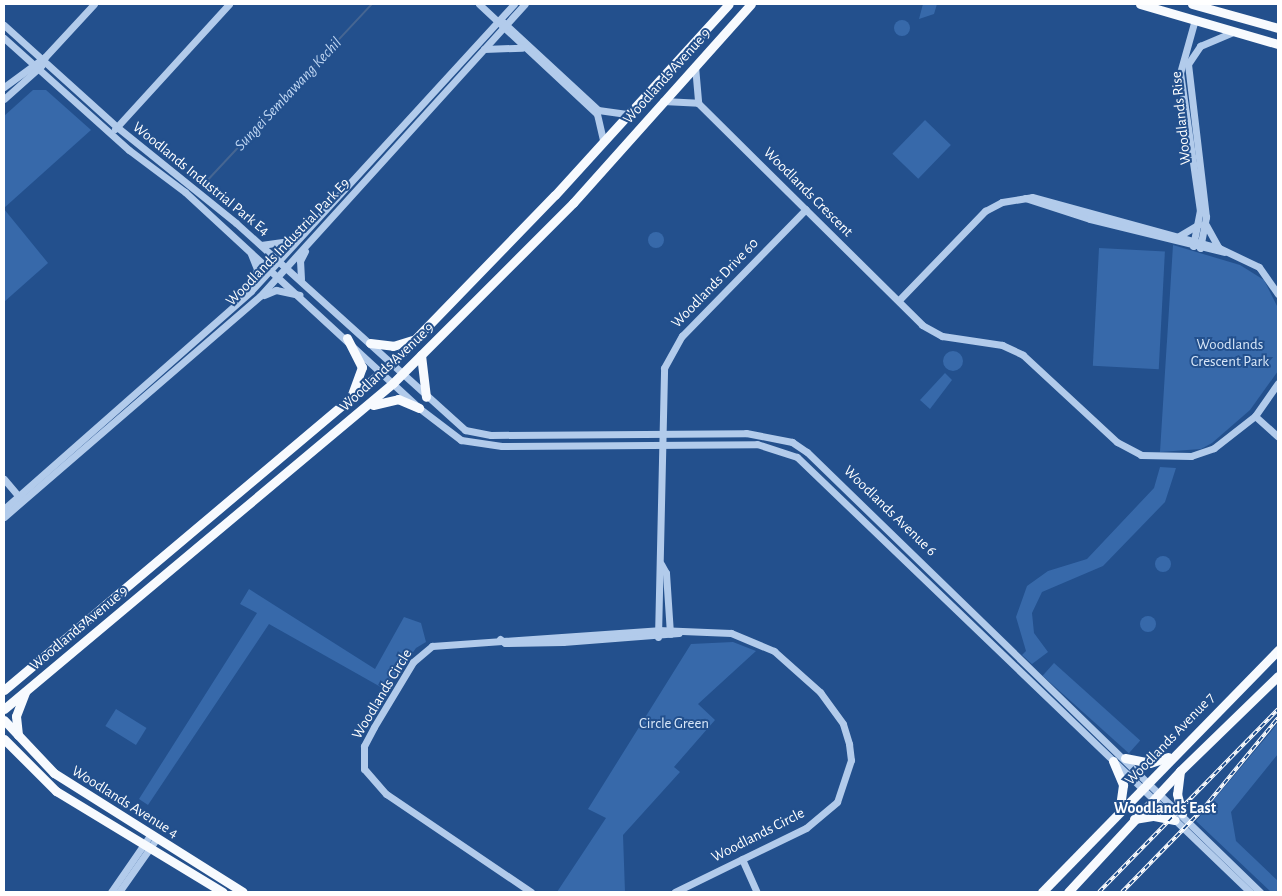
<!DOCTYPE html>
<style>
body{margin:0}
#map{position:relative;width:1282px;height:896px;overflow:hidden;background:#23508d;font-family:"Alegreya Sans",sans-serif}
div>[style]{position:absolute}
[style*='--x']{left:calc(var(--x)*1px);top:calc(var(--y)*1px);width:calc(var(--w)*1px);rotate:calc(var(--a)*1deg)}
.green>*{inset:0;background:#3769aa;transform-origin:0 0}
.round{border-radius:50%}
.stream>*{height:2px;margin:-1px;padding:0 1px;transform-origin:1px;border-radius:1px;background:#466692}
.minor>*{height:7px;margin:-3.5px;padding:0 3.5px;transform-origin:3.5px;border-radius:3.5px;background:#b2cbeb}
.major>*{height:9px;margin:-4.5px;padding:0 4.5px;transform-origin:4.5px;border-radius:4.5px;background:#f7fafe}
.rail>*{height:4px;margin-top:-2px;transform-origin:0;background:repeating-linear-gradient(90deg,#23508d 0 5.5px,#fff 0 11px);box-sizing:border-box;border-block:1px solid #fff}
span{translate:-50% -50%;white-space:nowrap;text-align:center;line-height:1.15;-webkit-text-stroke:4px #23508d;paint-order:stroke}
.street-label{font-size:15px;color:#fff}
.park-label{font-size:15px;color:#d7e6f8}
.water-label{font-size:16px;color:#bed5f2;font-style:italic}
.neighbourhood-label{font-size:16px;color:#fff;font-weight:700}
.frame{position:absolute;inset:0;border:5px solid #fff;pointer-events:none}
</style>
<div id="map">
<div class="green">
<i style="clip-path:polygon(923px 4px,937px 4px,934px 14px,919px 19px)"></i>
<i class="round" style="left:894px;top:20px;width:16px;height:16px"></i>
<i style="clip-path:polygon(33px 90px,46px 90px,91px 130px,4px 208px,4px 116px)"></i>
<i style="left:925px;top:120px;width:36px;height:47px;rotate:44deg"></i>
<i style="clip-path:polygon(4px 209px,48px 263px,4px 302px)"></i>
<i class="round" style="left:648px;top:232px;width:16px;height:16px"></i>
<i style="clip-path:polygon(1173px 245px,1240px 265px,1264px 280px,1278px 308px,1278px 371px,1250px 410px,1212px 443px,1201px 449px,1160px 452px)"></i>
<i style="left:1099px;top:248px;width:66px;height:118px;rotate:3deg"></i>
<i class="round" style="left:943px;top:351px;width:20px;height:20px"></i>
<i style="clip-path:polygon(945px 373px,952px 380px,930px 409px,920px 400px)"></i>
<i style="clip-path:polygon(1160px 467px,1176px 468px,1165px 502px,1103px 566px,1042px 592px,1032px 613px,1034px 633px,1048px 652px,1032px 664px,1022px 655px,1026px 651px,1016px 617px,1027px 586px,1048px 571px,1087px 559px,1154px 488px)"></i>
<i class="round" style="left:1155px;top:556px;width:16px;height:16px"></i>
<i style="clip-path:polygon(249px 589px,375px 669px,404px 617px,421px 623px,426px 642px,416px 648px,386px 690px,269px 624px,148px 805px,139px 799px,257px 613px,240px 604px)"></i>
<i class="round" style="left:1140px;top:616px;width:16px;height:16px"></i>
<i style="clip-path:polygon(733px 642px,756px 651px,698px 704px,715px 720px,674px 767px,680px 772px,623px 835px,625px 892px,557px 892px,606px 818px,588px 809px,691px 644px)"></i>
<i style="left:1054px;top:663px;width:116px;height:17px;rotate:42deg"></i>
<i style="left:116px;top:709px;width:36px;height:20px;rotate:32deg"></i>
<i style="clip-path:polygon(1278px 723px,1278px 754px,1231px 812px,1236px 841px,1278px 881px,1278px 892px,1271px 892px,1196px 821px)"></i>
</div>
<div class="stream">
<i style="--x:204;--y:184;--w:246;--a:-47"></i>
</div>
<div class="minor">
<i style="--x:479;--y:4;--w:161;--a:43"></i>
<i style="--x:597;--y:114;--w:26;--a:77"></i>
<i style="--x:503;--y:22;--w:129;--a:42.8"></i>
<i style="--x:598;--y:110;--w:29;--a:8"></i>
<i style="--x:4;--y:25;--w:152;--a:42.1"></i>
<i style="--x:117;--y:127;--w:153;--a:38.9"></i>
<i style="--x:236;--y:223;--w:309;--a:42.1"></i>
<i style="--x:465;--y:430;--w:26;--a:11"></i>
<i style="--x:491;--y:435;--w:255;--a:-0.4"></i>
<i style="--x:746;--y:433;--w:47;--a:11.1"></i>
<i style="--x:792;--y:442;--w:18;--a:34"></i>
<i style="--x:807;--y:452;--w:632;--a:44.17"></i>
<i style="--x:4;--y:38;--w:168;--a:41.9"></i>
<i style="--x:129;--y:150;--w:70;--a:36.9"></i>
<i style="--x:185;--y:192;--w:318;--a:42.7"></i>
<i style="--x:419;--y:408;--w:53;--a:37.3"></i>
<i style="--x:461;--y:440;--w:41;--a:8.3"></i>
<i style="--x:502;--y:446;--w:255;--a:-0.4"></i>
<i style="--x:757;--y:444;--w:42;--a:18"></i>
<i style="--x:797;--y:457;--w:628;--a:43.84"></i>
<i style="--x:484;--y:49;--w:38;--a:-2"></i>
<i style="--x:695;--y:66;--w:37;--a:85"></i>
<i style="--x:4;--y:87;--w:51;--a:-36.2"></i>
<i style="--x:45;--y:57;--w:72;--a:-47.2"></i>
<i style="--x:4;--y:99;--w:50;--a:-41.7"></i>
<i style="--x:663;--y:101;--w:35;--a:3"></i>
<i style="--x:698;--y:103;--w:315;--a:44.7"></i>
<i style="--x:922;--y:325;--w:23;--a:29"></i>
<i style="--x:942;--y:336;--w:61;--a:8.5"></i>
<i style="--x:1002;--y:345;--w:23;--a:25"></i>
<i style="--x:1023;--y:355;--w:128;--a:42.8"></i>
<i style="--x:1117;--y:442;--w:27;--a:28"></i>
<i style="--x:1141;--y:455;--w:50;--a:1.1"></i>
<i style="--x:1191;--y:456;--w:24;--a:-19"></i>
<i style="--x:1214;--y:448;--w:52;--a:-38"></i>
<i style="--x:1255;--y:416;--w:40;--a:-55.1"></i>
<i style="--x:115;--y:129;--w:169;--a:-47.6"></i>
<i style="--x:1025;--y:198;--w:68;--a:17.9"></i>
<i style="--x:1090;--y:219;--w:138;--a:13.8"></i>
<i style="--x:1206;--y:225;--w:26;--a:61"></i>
<i style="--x:1179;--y:236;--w:23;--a:-31"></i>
<i style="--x:261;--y:245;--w:36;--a:-8"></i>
<i style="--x:1193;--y:246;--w:36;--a:-79"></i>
<i style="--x:1200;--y:211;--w:139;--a:-98.2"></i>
<i style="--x:1180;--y:73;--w:52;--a:-74.4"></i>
<i style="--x:1200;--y:248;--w:32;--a:-79"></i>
<i style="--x:1206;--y:217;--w:154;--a:-96.7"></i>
<i style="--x:1188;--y:64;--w:22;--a:-56"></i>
<i style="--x:1200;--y:46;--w:34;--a:-23"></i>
<i style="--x:251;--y:254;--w:16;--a:68"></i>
<i style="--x:257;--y:269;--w:21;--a:104"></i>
<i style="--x:301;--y:279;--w:18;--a:-93"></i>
<i style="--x:300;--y:261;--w:11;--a:-63"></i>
<i style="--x:264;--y:295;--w:13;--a:-23"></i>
<i style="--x:276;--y:290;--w:24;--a:12"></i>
<i style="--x:899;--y:300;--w:124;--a:-46"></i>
<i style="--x:985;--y:211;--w:19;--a:-28"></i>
<i style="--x:1002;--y:202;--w:30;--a:-9"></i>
<i style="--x:1032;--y:197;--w:194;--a:15.3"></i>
<i style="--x:1219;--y:248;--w:44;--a:25.4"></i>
<i style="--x:1259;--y:267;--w:33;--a:55"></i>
<i style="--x:1255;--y:416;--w:31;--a:42"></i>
<i style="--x:4;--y:479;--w:23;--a:50"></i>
<i style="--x:4;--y:509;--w:329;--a:-41.4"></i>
<i style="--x:251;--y:291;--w:389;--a:-47.5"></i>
<i style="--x:4;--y:517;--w:338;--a:-40.8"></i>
<i style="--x:260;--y:296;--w:394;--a:-47.8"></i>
<i style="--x:661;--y:564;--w:10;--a:61"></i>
<i style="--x:666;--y:573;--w:61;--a:86.2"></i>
<i style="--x:658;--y:637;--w:269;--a:-88.7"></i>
<i style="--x:664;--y:368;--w:37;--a:-61"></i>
<i style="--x:682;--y:336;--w:177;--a:-45.7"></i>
<i style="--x:500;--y:639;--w:6;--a:39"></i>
<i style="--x:505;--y:643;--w:58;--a:-1"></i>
<i style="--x:563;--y:642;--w:116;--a:-4.4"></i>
<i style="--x:742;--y:859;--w:36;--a:66"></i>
<i style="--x:111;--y:892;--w:70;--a:-55.4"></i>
<i style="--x:119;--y:892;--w:66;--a:-54.9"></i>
<i style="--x:531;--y:892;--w:175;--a:-145.9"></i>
<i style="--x:386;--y:794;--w:33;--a:-131"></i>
<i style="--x:364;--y:769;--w:23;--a:-90"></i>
<i style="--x:364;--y:746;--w:21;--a:-62"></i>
<i style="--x:374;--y:727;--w:76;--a:-59"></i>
<i style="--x:413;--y:662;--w:25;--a:-40"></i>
<i style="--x:432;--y:646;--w:227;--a:-4"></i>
<i style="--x:658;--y:630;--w:73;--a:2.4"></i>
<i style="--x:731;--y:633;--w:47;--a:22.7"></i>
<i style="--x:774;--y:651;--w:62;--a:41.7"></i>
<i style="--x:820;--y:692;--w:39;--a:54"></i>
<i style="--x:843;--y:724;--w:21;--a:73"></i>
<i style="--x:849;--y:744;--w:16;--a:83"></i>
<i style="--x:851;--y:760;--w:44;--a:108.4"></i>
<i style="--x:837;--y:802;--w:40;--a:140"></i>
<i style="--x:806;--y:828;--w:146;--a:154"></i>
</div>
<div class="major">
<i style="--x:1140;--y:4;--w:144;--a:16.2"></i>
<i style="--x:1192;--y:4;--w:89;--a:15.6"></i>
<i style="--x:347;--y:338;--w:33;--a:63"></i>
<i style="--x:362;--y:367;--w:35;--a:110"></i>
<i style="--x:370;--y:343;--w:23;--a:7"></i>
<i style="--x:393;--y:346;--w:21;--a:-17"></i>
<i style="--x:421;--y:355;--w:42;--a:83.2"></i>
<i style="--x:373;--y:405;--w:26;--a:-13"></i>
<i style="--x:398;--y:399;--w:23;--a:23"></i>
<i style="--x:4;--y:690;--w:506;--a:-40.11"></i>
<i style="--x:391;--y:364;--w:235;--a:-45.9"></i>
<i style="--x:555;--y:195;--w:258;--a:-47.7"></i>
<i style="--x:4;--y:709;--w:508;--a:-39.96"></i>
<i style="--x:393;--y:383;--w:255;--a:-45"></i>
<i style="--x:573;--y:203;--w:267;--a:-48.2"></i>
<i style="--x:4;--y:720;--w:73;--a:46.7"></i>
<i style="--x:54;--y:773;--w:223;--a:32.2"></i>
<i style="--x:18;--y:735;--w:19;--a:-96"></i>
<i style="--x:16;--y:716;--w:26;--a:-69"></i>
<i style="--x:4;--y:739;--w:74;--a:45"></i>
<i style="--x:56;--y:791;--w:195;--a:31.2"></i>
<i style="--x:1125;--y:758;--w:25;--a:11"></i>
<i style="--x:1150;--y:763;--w:19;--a:-18"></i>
<i style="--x:1113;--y:761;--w:26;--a:67"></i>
<i style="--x:1123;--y:785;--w:27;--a:98"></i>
<i style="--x:1180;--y:771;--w:23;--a:97"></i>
<i style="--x:1177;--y:794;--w:20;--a:75"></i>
<i style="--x:1134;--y:819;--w:20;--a:-9"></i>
<i style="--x:1154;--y:816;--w:21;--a:11"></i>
<i style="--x:1042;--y:892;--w:338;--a:-45.7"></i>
<i style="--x:1068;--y:892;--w:165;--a:-47.2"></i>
<i style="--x:1180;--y:771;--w:136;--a:-44.1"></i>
</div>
<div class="rail">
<i style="--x:1099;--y:892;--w:256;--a:-45.6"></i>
<i style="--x:1122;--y:892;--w:116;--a:-45.7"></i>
<i style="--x:1203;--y:809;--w:118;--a:-50.5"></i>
</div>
<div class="street-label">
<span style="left:667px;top:76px;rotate:-48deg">Woodlands Avenue 9</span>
<span style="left:1181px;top:118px;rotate:-96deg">Woodlands Rise</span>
<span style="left:201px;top:179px;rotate:39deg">Woodlands Industrial Park E4</span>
<span style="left:808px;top:192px;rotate:45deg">Woodlands Crescent</span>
<span style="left:288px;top:242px;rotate:-46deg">Woodlands Industrial Park E9</span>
<span style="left:715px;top:283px;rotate:-46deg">Woodlands Drive 60</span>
<span style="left:387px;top:367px;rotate:-43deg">Woodlands Avenue 9</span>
<span style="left:890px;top:511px;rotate:44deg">Woodlands Avenue 6</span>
<span style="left:79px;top:628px;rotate:-40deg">Woodlands Avenue 9</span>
<span style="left:382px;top:694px;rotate:-59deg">Woodlands Circle</span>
<span style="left:1170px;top:739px;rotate:-46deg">Woodlands Avenue 7</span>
<span style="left:125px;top:802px;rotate:32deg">Woodlands Avenue 4</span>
<span style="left:758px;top:835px;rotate:-27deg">Woodlands Circle</span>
</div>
<div class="park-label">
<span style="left:1230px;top:353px">Woodlands<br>Crescent Park</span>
<span style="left:674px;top:724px">Circle Green</span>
</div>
<div class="water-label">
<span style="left:288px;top:94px;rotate:-47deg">Sungei Sembawang Kechil</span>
</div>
<div class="neighbourhood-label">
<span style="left:1165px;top:808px">Woodlands East</span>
</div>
<div class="frame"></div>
</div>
